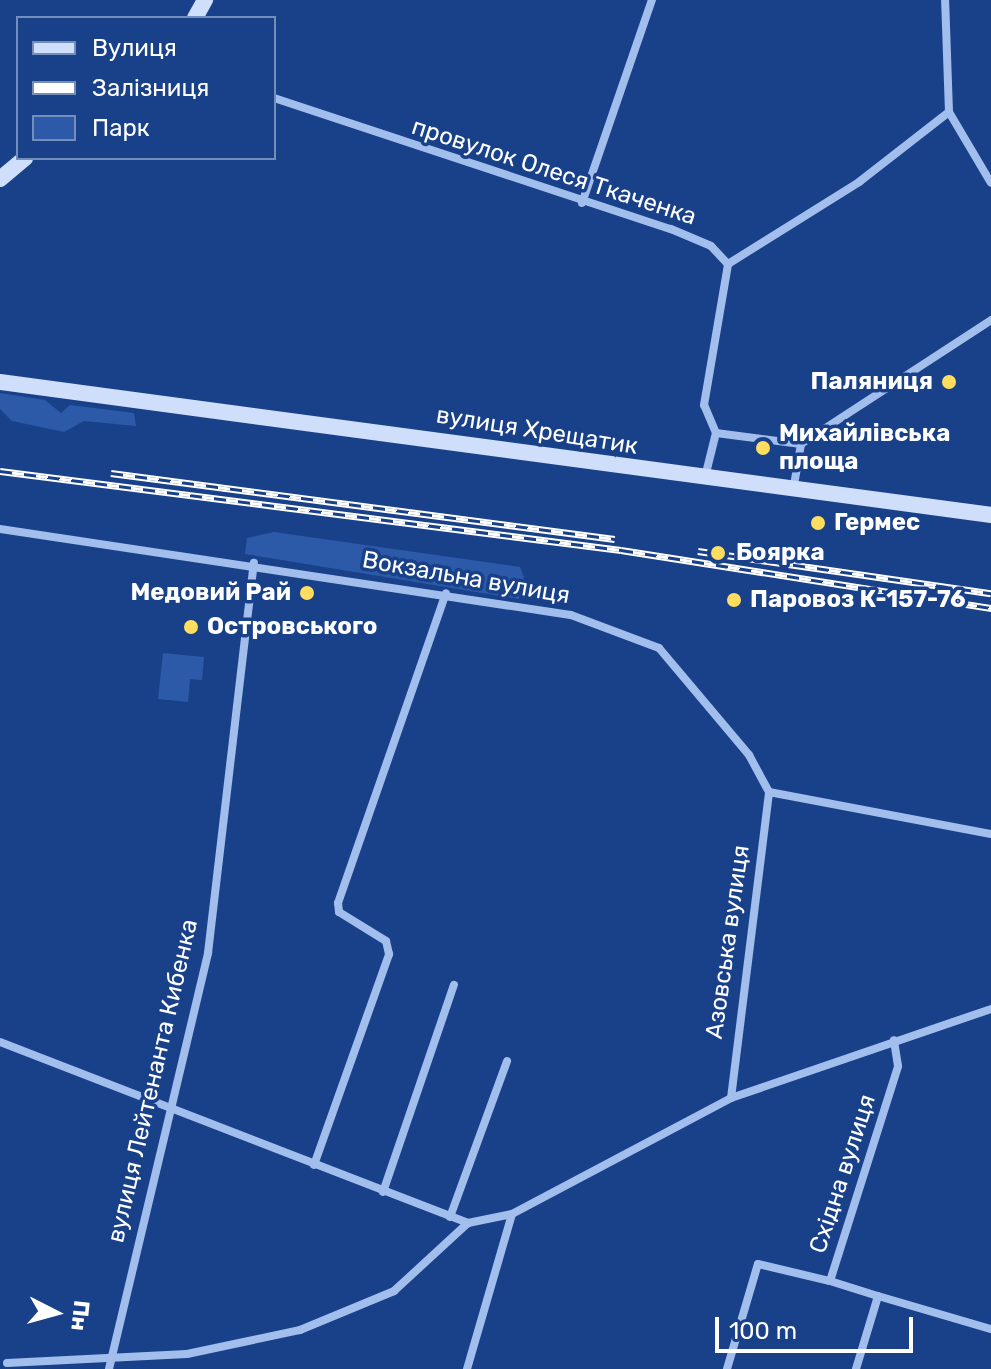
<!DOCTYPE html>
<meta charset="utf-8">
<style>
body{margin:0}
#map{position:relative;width:991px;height:1369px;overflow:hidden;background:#19418a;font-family:Rubik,sans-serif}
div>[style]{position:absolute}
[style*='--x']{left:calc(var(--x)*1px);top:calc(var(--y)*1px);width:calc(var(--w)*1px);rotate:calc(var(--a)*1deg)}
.green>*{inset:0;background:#2c5aa8}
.street>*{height:8px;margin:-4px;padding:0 4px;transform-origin:4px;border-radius:4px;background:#a2beed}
.secondary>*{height:16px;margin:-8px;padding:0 8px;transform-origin:8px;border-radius:8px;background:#cfdefa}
.rail>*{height:7px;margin-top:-3.5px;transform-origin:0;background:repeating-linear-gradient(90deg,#19418a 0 12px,#fff 0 24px);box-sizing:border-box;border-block:2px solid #fff}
.dots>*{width:22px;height:22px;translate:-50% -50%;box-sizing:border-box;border:4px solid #19418a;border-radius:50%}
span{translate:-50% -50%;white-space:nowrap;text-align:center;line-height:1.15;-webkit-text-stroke:7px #19418a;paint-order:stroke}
.street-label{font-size:24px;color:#fff}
.poi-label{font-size:24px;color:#fff;font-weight:700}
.right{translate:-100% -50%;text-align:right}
.left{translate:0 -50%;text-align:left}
.legend{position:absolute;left:16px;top:16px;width:260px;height:144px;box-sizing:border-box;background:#19418a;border:2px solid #758db9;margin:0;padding:10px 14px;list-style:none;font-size:24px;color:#fff}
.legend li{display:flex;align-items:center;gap:16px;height:40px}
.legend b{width:40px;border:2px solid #758db9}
.north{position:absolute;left:16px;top:1273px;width:80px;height:80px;-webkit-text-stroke:6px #19418a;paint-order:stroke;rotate:96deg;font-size:22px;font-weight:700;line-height:32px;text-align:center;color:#fff}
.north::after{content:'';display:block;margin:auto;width:28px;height:36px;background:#fff;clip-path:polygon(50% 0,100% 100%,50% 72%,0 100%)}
.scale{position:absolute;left:715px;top:1317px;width:198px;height:36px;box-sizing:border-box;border:4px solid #fff;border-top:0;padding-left:10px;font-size:24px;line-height:28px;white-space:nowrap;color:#fff;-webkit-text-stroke:6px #19418a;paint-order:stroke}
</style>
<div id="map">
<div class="green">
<i style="clip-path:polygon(0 393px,45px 400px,61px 413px,70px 405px,134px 413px,136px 426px,84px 421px,64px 432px,12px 421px,0 409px)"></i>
<i style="clip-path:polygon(274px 532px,520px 567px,524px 577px,519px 599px,245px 554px,247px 538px)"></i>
<i style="clip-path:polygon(163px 653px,204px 657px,202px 680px,190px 679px,188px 702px,158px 699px)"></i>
</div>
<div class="street">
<i style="--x:274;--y:98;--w:418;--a:18.3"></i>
<i style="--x:671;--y:229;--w:43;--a:23"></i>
<i style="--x:711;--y:246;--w:25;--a:47"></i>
<i style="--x:949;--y:112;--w:82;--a:59.4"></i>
<i style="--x:582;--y:203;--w:215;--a:-71"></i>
<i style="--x:728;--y:264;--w:155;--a:-32"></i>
<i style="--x:859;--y:182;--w:114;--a:-37.9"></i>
<i style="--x:949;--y:112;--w:112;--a:-92"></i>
<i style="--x:716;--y:433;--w:30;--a:-113"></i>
<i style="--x:704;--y:405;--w:143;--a:-80.3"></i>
<i style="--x:705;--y:477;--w:45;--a:-76"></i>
<i style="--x:716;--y:433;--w:86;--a:7.4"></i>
<i style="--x:793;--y:491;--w:48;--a:-80.3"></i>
<i style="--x:801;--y:444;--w:227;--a:-33.1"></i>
<i style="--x:0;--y:529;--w:577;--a:8.57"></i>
<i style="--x:571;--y:615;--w:94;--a:20.6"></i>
<i style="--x:659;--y:648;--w:140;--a:49.9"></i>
<i style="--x:749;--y:755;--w:42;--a:61.6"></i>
<i style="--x:769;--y:792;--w:226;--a:10.7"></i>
<i style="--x:0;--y:1042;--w:502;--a:21.14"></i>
<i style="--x:468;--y:1223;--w:45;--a:-11.6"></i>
<i style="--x:512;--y:1214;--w:248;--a:-27.9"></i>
<i style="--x:731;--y:1098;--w:275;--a:-18.9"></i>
<i style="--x:731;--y:1098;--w:308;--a:-82.9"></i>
<i style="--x:314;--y:1165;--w:224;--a:-70.4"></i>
<i style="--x:389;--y:954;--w:13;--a:-103"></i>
<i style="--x:386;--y:941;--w:55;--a:-148.3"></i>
<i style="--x:339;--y:912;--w:9;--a:-96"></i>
<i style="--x:338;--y:903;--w:328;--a:-70.8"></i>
<i style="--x:383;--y:1192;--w:219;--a:-71.1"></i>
<i style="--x:450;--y:1217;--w:166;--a:-69.9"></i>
<i style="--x:830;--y:1281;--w:50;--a:17.4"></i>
<i style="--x:7;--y:1363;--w:180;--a:-2.9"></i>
<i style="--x:187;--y:1354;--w:116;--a:-12"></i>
<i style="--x:300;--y:1330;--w:102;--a:-22.5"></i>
<i style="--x:394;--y:1291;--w:100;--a:-42.6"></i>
<i style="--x:109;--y:1369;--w:428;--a:-76.6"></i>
<i style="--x:208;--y:953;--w:393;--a:-83.3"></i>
<i style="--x:467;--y:1369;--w:161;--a:-73.8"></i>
<i style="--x:727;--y:1369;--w:109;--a:-73.6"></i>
<i style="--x:758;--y:1264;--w:74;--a:13.3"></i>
<i style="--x:830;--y:1281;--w:225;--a:-72.4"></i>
<i style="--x:898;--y:1066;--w:26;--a:-99"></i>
<i style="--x:856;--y:1369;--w:76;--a:-73.2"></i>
<i style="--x:878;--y:1296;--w:118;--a:16.3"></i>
</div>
<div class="secondary">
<i style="--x:195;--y:18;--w:21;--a:-61"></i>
<i style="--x:0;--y:179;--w:33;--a:-40"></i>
<i style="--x:0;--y:382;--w:1000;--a:7.64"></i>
</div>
<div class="rail">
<i style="--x:0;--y:471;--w:626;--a:7.25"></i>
<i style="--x:621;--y:550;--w:375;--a:8.9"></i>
<i style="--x:111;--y:473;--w:508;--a:7.46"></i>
<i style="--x:698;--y:551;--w:296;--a:8.2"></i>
</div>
<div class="dots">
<i style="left:949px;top:382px;background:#ffde5f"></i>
<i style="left:763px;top:448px;background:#ffde5f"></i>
<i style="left:818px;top:523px;background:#ffde5f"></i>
<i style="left:718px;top:553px;background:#ffde5f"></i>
<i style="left:307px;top:593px;background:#ffde5f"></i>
<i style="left:734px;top:600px;background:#ffde5f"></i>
<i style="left:191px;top:627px;background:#ffde5f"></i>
</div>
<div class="street-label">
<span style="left:554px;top:172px;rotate:18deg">провулок Олеся Ткаченка</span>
<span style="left:537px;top:431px;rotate:9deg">вулиця Хрещатик</span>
<span style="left:466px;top:578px;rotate:10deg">Вокзальна вулиця</span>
<span style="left:728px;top:942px;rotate:-82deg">Азовська вулиця</span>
<span style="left:153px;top:1081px;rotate:-77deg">вулиця Лейтенанта Кибенка</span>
<span style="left:843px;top:1174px;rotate:-72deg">Східна вулиця</span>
</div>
<div class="poi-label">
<span class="right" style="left:933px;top:382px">Паляниця</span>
<span class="left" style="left:779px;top:448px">Михайлівська<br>площа</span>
<span class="left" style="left:834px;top:523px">Гермес</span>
<span class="left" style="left:736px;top:553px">Боярка</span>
<span class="right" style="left:291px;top:593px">Медовий Рай</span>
<span class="left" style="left:750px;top:600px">Паровоз К-157-76</span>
<span class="left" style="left:207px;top:627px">Островського</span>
</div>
<ul class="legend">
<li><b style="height:10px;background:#cfdefa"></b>Вулиця</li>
<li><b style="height:10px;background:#fff"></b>Залізниця</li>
<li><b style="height:22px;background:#2c5aa8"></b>Парк</li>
</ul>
<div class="north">Пн</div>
<div class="scale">100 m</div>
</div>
